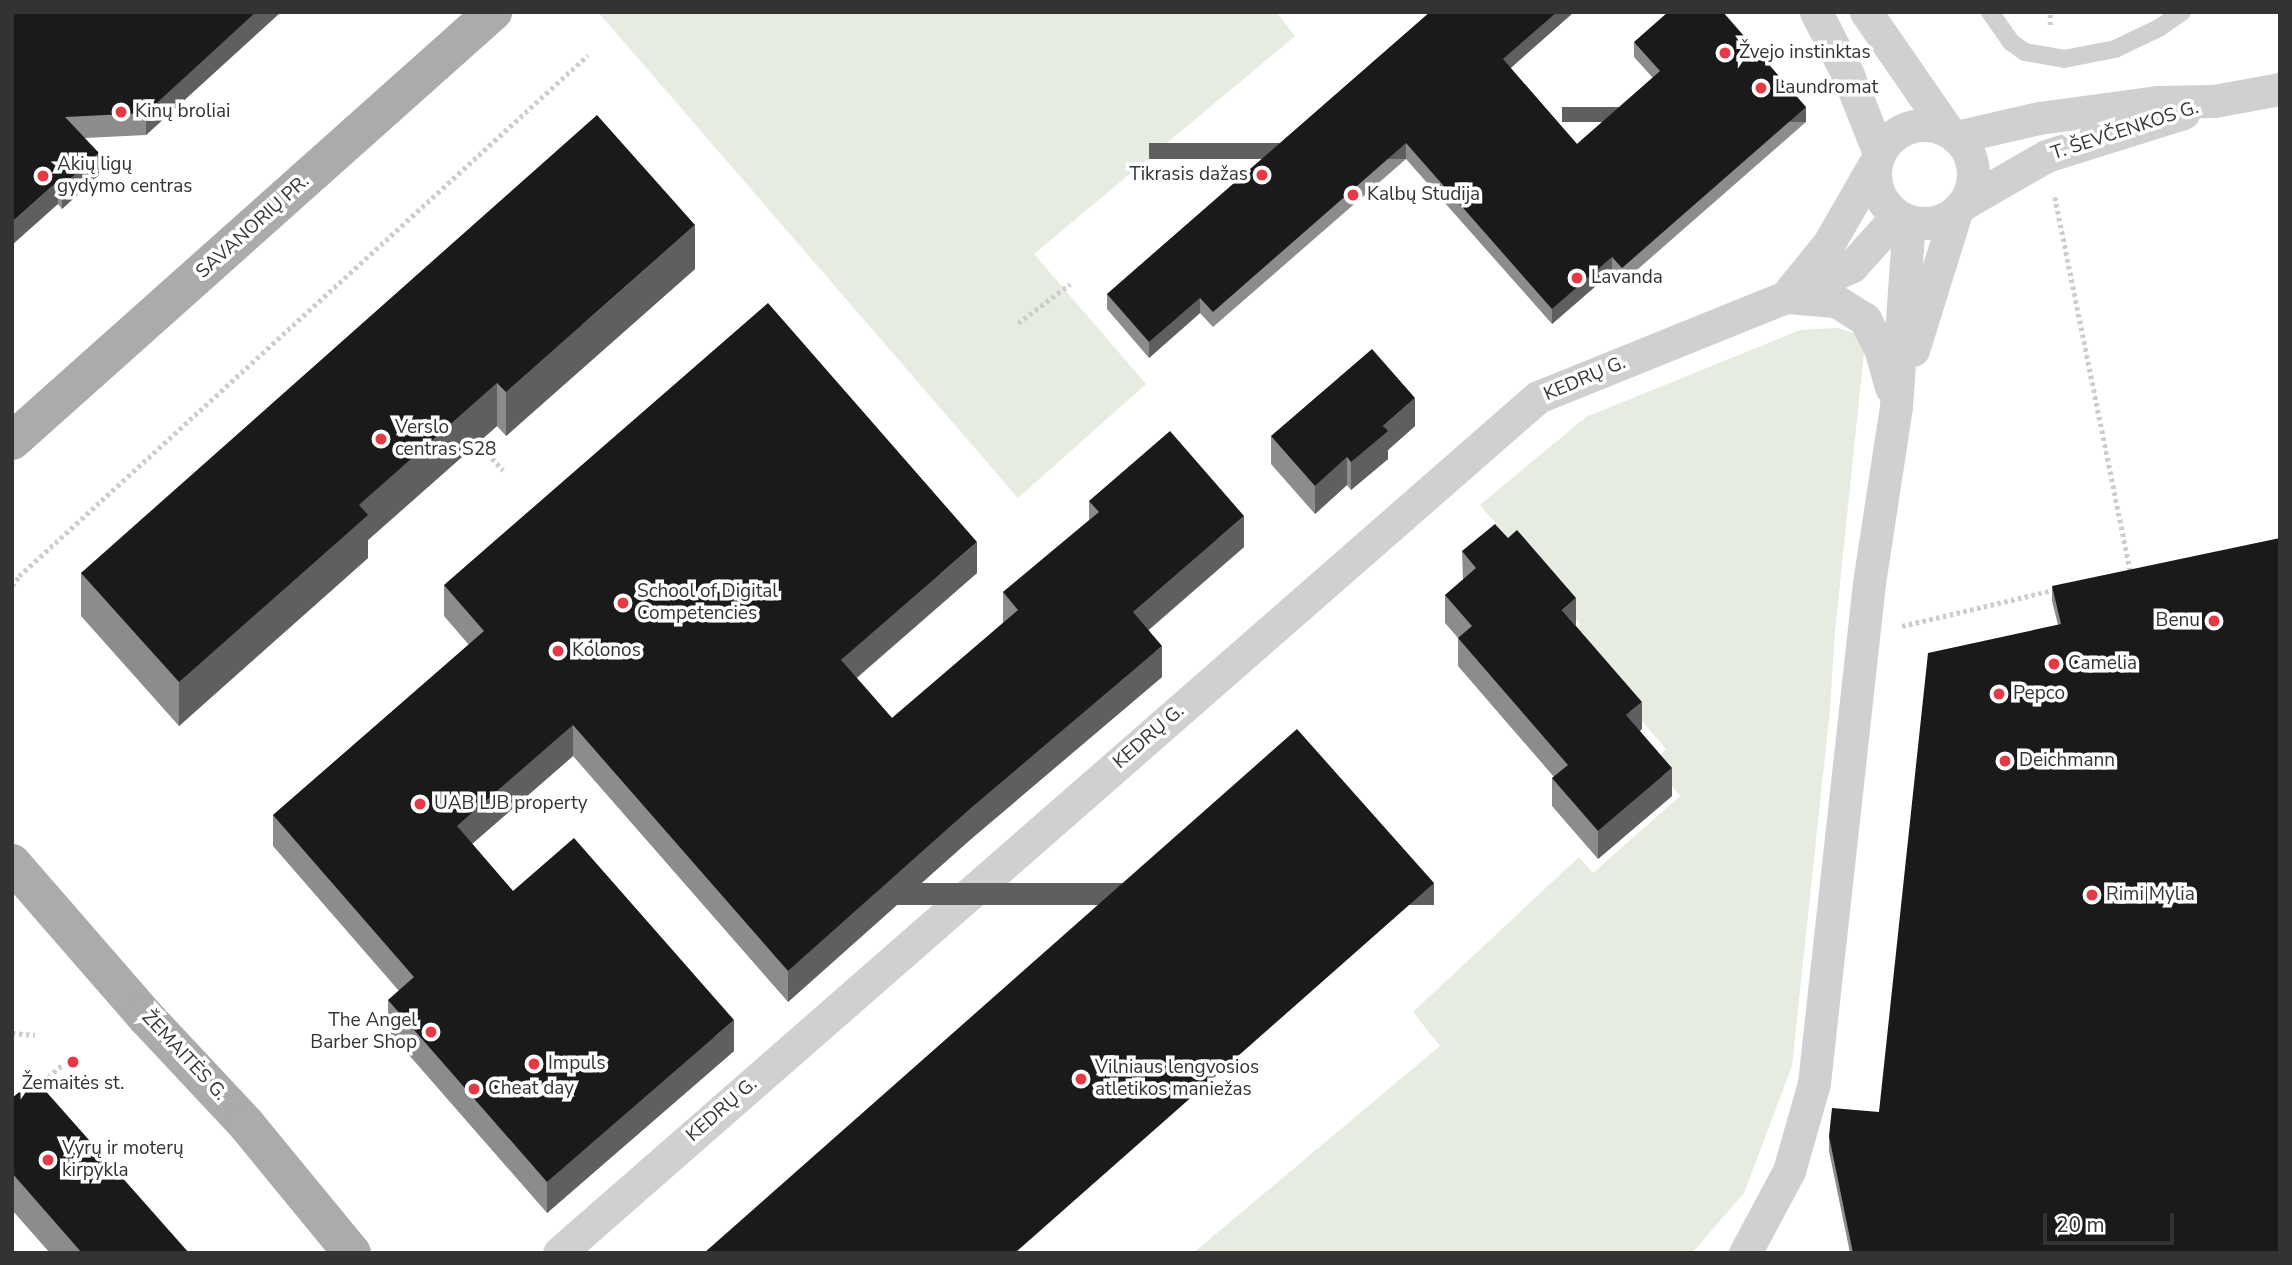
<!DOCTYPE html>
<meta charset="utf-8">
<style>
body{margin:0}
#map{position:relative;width:2292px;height:1265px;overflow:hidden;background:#fff;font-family:"Nunito Sans",sans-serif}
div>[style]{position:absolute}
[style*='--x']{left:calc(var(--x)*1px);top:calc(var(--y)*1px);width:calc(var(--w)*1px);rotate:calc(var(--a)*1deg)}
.green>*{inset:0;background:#e6ecdf}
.path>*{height:4.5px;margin-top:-2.25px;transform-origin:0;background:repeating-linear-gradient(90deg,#cdcdcd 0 3.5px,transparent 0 7px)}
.lane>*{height:18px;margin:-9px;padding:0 9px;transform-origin:9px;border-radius:9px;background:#d0d0d0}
.street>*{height:33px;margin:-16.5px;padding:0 16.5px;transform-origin:16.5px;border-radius:16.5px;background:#d0d0d0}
.street>.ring{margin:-16.5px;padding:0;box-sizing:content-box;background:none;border:33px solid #d0d0d0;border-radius:50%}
.primary>*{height:38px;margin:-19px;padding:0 19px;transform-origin:19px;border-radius:19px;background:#ababab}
.wall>*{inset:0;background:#8c8c8c}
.shaded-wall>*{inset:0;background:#5f5f5f;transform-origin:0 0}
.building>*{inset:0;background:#1a1a1a}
.dots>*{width:19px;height:19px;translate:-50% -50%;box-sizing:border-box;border:4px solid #fff;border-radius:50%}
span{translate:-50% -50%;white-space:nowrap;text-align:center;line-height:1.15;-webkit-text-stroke:7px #fff;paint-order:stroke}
.poi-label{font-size:19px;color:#333}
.left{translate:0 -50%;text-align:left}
.right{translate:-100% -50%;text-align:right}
.street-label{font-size:19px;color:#333}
.frame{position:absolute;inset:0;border:14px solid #333;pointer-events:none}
.scale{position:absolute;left:2043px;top:1213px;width:131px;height:32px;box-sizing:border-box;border:4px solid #333;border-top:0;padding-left:9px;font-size:21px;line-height:24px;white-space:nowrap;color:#333;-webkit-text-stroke:5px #fff;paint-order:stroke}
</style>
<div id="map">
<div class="green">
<i style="clip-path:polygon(598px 12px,1276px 12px,1295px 36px,1034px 254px,1146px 384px,1018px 498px)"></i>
<i style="clip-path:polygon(1838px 328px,1856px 334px,1864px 352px,1835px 632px,1830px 709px,1792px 1066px,1744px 1193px,1692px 1253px,1193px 1253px,1440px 1046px,1413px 1012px,1579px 857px,1593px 873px,1680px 796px,1653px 763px,1666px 749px,1568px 635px,1581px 625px,1480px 505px,1586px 417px,1800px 330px)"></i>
</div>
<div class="path">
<i style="--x:2050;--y:25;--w:13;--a:-90"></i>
<i style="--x:2055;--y:197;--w:384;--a:78.6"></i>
<i style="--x:1018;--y:323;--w:65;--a:-36.9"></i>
<i style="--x:478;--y:443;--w:37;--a:47"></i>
<i style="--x:12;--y:586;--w:12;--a:-55"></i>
<i style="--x:19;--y:576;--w:771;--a:-42.48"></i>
<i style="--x:1902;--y:626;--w:159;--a:-13.4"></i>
<i style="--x:12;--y:1033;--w:23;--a:5"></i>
<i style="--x:37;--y:1086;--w:33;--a:-40"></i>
</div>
<div class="lane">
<i style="--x:1990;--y:12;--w:37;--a:55"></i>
<i style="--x:2011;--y:42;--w:17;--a:36"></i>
<i style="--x:2025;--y:52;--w:40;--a:10"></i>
<i style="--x:2064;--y:59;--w:52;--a:-11.1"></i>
<i style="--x:2115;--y:49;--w:49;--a:-25.5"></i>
<i style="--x:2159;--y:28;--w:28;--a:-35"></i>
</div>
<div class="street">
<i style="--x:1816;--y:12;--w:71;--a:63.1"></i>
<i style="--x:1848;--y:75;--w:84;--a:68.3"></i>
<i style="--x:1866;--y:12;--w:145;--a:55.4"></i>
<i class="ring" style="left:1875px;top:125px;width:65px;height:65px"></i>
<i style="--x:1956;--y:137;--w:85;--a:-12.9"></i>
<i style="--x:2039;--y:118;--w:119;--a:-7.7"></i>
<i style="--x:2157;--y:102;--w:57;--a:-1"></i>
<i style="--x:2214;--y:101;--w:67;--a:-10.3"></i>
<i style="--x:1963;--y:204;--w:96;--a:-30"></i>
<i style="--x:2046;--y:156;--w:144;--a:-17.4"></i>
<i style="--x:1791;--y:290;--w:60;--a:-51"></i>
<i style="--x:1829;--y:243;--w:92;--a:-60.1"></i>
<i style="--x:1787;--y:297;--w:49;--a:4.7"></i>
<i style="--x:1836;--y:301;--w:34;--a:32"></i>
<i style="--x:1865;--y:319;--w:33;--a:63"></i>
<i style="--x:1880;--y:348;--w:41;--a:74.2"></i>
<i style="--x:1913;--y:350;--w:145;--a:-72.7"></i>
<i style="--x:559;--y:1253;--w:1300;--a:-41.17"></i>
<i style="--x:1538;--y:397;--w:266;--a:-22"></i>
<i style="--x:1785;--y:297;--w:74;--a:-24.8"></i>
<i style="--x:1852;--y:266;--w:67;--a:-48"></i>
<i style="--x:1745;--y:1253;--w:93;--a:-61.8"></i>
<i style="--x:1789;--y:1171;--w:91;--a:-74.1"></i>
<i style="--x:1814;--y:1083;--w:503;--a:-83.72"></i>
<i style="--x:1869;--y:583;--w:179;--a:-81.3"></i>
<i style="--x:1896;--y:406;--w:184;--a:-86"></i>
</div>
<div class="primary">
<i style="--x:12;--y:441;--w:645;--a:-41.73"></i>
<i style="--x:12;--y:863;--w:203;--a:49"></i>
<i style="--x:145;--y:1016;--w:148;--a:46.9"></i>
<i style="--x:246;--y:1124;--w:167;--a:50.6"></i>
</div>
<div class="wall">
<i style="clip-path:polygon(281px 12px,146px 135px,85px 138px,99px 175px,62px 209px,58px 204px,12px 15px)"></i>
<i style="clip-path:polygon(1430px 12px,1574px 12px,1510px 68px,1577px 144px,1653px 78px,1634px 57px,1634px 42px,1806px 122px,1622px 283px,1612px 272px,1552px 324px,1406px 159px,1213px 327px,1200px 313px,1149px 358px,1107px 309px,1107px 294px)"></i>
<i style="clip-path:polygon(695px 269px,506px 436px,497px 426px,368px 540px,368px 558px,179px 726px,81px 616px,81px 573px)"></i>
<i style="clip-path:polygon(1415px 426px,1388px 450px,1388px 459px,1351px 490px,1347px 485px,1315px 514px,1271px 464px,1271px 436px)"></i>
<i style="clip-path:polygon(1089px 501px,1244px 547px,1149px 630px,1162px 677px,971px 839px,788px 1002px,573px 756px,472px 844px,513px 891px,734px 1051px,547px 1213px,388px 1031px,388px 1000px,399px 991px,273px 846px,273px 815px,469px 645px,444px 616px,444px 585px,977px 573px,857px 678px,892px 718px,1003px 623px,1003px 592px,1089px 520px)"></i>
<i style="clip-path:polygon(1462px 551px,1576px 626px,1642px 729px,1640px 731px,1672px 796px,1598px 859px,1552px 806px,1552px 778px,1554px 777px,1458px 666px,1458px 638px,1445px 623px,1445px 595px,1463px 580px)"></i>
<i style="clip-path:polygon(2052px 586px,2280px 1253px,1850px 1253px,1829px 1151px,1829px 1136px,1879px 1112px,2058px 625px,2052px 601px)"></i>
<i style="clip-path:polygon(12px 1098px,189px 1253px,50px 1253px,12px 1210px)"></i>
</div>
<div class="shaded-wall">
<i style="clip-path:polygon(256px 12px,281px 12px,146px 135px,146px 113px)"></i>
<i style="clip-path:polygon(1557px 12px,1574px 12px,1503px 75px,1503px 59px)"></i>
<i style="left:1806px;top:107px;width:15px;height:244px;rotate:90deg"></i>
<i style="left:1406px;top:143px;width:16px;height:257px;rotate:90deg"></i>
<i style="clip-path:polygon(99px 153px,99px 175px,62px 209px,62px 186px)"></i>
<i style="clip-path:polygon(58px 181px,58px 204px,12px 245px,12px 222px)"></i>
<i style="clip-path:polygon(695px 225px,695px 269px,506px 436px,506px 392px)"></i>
<i style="clip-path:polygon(1612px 257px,1612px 272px,1552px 324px,1552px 309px)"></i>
<i style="clip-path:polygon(1200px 298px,1200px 313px,1149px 358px,1149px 342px)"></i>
<i style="clip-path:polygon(497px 383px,497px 426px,368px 540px,368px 558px,179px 726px,179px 682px,359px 505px)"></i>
<i style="clip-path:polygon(1415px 398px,1415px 426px,1388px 450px,1388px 459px,1351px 490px,1351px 462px,1383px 426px)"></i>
<i style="clip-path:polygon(1347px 457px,1347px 485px,1315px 514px,1315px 486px)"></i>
<i style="clip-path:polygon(1244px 516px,1244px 547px,1133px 643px,1133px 612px)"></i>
<i style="clip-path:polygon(977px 542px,977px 573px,841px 691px,841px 660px)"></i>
<i style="clip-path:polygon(1576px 598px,1576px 626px,1562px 610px)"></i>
<i style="clip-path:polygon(1162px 646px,1162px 677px,971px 839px,788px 1002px,788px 971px,971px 808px)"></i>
<i style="clip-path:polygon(1642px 702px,1642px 729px,1626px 742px,1626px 715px)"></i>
<i style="clip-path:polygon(573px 725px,573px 756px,457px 857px,457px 826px)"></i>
<i style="clip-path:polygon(1672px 768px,1672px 796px,1598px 859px,1598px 831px)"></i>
<i style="left:1434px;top:883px;width:22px;height:559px;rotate:90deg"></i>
<i style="clip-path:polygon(734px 1020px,734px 1051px,547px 1213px,547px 1182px)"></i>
</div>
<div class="building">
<i style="clip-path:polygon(16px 12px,256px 12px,146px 113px,65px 117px,99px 153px,62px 186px,58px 181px,12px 222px,12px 15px)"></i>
<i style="clip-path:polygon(1430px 12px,1557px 12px,1503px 59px,1577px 144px,1660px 71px,1634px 42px,1668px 12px,1723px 12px,1806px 107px,1622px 268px,1612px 257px,1552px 309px,1406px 143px,1213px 312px,1200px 298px,1149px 342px,1107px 294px)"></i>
<i style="clip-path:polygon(597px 115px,695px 225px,506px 392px,497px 383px,359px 505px,368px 515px,179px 682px,81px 573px)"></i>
<i style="clip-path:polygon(768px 303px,977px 542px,841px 660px,892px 718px,1018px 610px,1003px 592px,1099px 512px,1089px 501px,1170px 431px,1244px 516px,1133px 612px,1162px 646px,971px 808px,788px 971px,573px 725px,457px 826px,513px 891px,574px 838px,734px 1020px,547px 1182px,388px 1000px,414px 977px,273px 815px,484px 631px,444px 585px)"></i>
<i style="clip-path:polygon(1372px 349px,1415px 398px,1383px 426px,1388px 431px,1351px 462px,1347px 457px,1315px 486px,1271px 436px)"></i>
<i style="clip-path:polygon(1495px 524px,1508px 538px,1517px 530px,1576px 598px,1562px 610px,1642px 702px,1626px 715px,1672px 768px,1598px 831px,1552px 778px,1568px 765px,1458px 638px,1472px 626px,1445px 595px,1476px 568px,1462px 551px)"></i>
<i style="clip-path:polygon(2280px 538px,2280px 1253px,1853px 1253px,1829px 1136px,1832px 1108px,1879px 1112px,1928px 653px,2061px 624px,2052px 586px)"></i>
<i style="clip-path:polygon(1297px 729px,1434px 883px,1015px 1253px,704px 1253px)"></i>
<i style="clip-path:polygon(35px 1079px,189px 1253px,82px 1253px,12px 1173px,12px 1098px)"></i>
</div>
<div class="dots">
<i style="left:1725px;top:53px;background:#e63946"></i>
<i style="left:1761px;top:88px;background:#e63946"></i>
<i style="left:121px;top:112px;background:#e63946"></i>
<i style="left:1262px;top:175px;background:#e63946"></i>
<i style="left:43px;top:176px;background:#e63946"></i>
<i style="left:1353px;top:195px;background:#e63946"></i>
<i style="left:1577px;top:278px;background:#e63946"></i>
<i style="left:381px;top:439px;background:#e63946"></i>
<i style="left:623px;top:603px;background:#e63946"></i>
<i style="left:2214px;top:621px;background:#e63946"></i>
<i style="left:558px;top:651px;background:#e63946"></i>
<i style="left:2054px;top:664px;background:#e63946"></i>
<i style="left:1999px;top:694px;background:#e63946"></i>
<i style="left:2005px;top:761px;background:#e63946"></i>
<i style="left:420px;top:804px;background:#e63946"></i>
<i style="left:2092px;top:895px;background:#e63946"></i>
<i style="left:431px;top:1032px;background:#e63946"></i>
<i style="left:73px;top:1062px;background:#e63946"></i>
<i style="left:534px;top:1064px;background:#e63946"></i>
<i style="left:1081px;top:1079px;background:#e63946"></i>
<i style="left:474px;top:1089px;background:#e63946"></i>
<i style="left:48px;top:1160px;background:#e63946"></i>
</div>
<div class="poi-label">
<span class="left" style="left:1739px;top:53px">Žvejo instinktas</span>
<span class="left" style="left:1775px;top:88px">Laundromat</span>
<span class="left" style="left:135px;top:112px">Kinų broliai</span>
<span class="left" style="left:57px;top:176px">Akių ligų<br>gydymo centras</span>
<span class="right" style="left:1248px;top:175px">Tikrasis dažas</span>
<span class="left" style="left:1367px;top:195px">Kalbų Studija</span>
<span class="left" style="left:1591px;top:278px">Lavanda</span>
<span class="left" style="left:395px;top:439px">Verslo<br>centras S28</span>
<span class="left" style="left:637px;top:603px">School of Digital<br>Competencies</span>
<span class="right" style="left:2200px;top:621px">Benu</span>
<span class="left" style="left:572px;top:651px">Kolonos</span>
<span class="left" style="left:2068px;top:664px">Camelia</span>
<span class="left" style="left:2013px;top:694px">Pepco</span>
<span class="left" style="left:2019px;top:761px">Deichmann</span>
<span class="left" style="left:434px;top:804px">UAB LJB property</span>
<span class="left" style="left:2106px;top:895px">Rimi Mylia</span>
<span class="right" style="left:417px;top:1032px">The Angel<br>Barber Shop</span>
<span class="left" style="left:548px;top:1064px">Impuls</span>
<span class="left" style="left:1095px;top:1079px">Vilniaus lengvosios<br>atletikos maniežas</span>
<span style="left:73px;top:1084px">Žemaitės st.</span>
<span class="left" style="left:488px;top:1089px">Cheat day</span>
<span class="left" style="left:62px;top:1160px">Vyrų ir moterų<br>kirpykla</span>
</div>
<div class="street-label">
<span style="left:2125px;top:131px;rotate:-18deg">T. ŠEVČENKOS G.</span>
<span style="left:253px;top:227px;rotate:-42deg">SAVANORIŲ PR.</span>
<span style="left:1585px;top:379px;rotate:-23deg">KEDRŲ G.</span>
<span style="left:1149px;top:737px;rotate:-41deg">KEDRŲ G.</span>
<span style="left:184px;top:1056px;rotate:47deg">ŽEMAITĖS G.</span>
<span style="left:722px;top:1110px;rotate:-41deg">KEDRŲ G.</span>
</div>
<div class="frame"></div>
<div class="scale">20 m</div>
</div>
